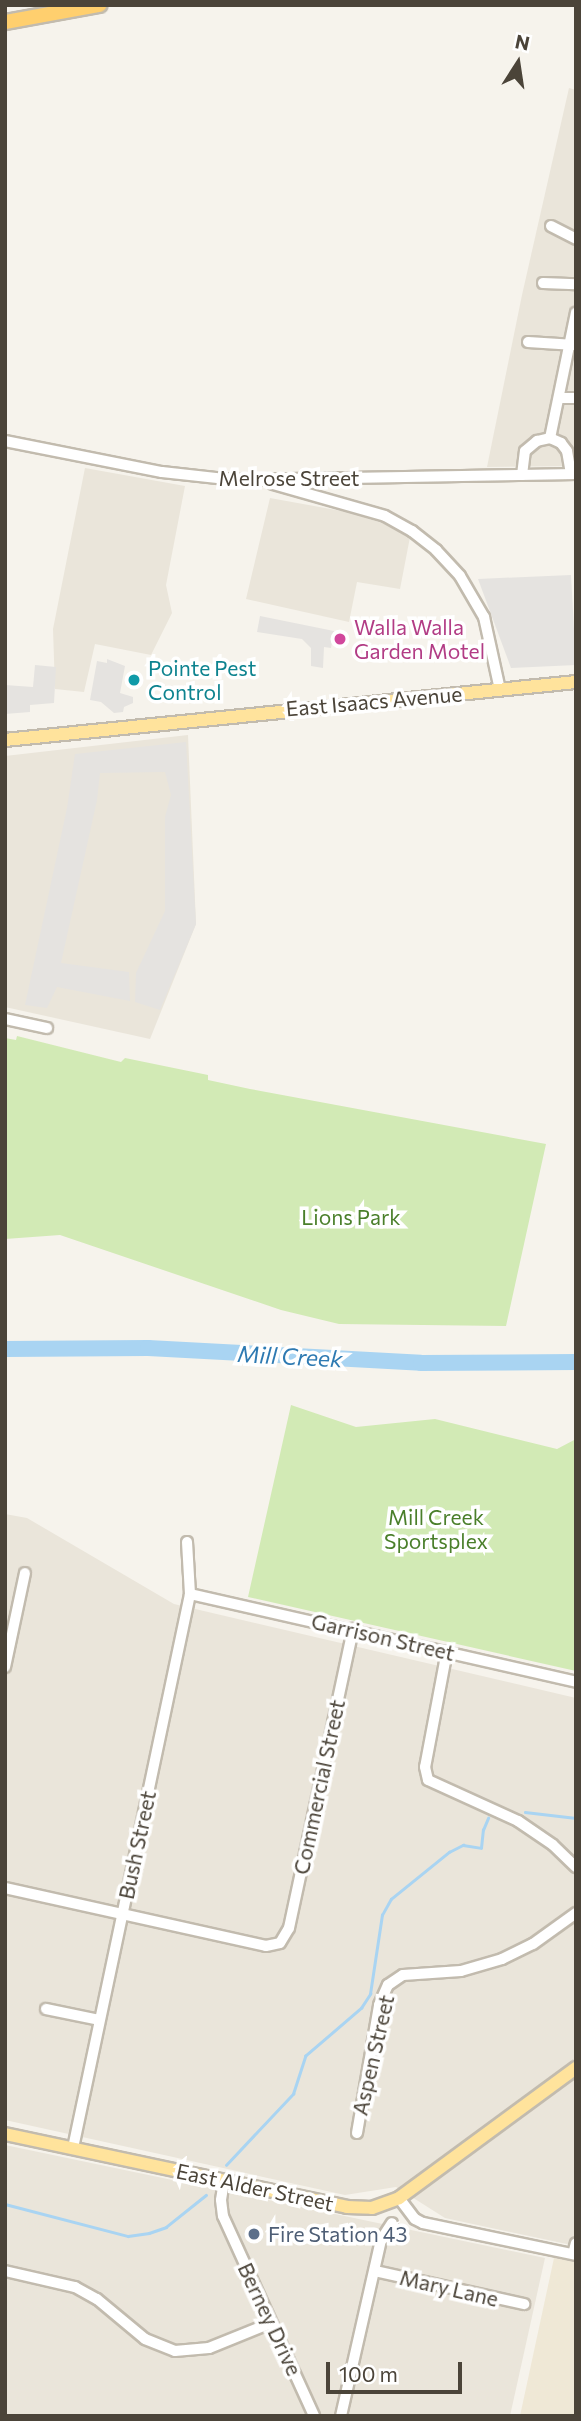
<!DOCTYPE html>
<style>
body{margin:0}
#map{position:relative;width:581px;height:2421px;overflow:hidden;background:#f6f3ec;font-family:Commissioner,sans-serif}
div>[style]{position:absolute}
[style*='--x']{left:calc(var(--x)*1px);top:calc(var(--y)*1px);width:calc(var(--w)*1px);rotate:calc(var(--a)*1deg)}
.residential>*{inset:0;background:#eae5da}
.education>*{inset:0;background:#efe8d6}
.green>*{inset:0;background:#d2eab5}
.parking>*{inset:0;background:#e5e3e0}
.stream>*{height:2.5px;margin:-1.25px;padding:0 1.25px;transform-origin:1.25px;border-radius:1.25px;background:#a9d4f2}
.river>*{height:16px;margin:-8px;padding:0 8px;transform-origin:8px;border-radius:8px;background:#a9d4f2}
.roads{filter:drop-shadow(2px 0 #c2bbae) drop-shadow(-2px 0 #c2bbae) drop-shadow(0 2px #c2bbae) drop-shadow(0 -2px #c2bbae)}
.minor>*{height:10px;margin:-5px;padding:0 5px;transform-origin:5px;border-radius:5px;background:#fff}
.major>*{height:12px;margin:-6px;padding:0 6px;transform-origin:6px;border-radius:6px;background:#ffe39c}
.highway>*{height:14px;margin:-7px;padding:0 7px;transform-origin:7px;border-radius:7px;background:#ffcf6e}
.dots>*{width:19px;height:19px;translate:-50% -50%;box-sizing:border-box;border:4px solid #fff;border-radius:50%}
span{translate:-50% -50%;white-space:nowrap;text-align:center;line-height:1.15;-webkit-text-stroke:7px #fff;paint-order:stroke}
.street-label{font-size:21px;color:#4b4439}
.hotel-label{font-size:21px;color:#b23c85}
.left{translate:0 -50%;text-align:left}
.culture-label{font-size:21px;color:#0d838f}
.park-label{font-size:21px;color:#4a7f2a}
.service-label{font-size:21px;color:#4e5e75}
.water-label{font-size:23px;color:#2e7ab2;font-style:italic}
.frame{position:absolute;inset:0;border:7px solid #4b4439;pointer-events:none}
.north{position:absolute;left:483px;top:28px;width:70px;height:70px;-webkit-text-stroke:5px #fff;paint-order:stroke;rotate:12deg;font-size:19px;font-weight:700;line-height:28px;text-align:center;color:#4b4439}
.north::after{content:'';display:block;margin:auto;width:24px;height:32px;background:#4b4439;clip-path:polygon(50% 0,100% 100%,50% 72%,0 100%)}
.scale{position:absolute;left:326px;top:2362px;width:136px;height:32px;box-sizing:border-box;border:4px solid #4b4439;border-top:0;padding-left:9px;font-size:21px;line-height:24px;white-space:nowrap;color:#4b4439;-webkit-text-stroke:5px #fff;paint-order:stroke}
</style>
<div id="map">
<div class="residential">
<i style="clip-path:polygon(569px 88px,576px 90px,576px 466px,487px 467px,522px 295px)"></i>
<i style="clip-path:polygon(85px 468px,185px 486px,166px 585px,172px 613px,151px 655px,95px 644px,84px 692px,55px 689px,53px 629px)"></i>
<i style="clip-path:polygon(270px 498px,347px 512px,411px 532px,400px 589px,357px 582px,349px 622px,246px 599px)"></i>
<i style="clip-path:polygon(188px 735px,196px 924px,150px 1039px,5px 1007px,5px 756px)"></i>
<i style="clip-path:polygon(5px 1514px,27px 1518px,174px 1604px,576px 1698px,576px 2246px,445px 2218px,396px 2187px,345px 2195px,5px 2120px)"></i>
<i style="clip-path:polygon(5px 2145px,545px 2258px,510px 2416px,5px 2416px)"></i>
</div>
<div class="education">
<i style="clip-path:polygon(554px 2258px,576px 2262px,576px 2416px,520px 2416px)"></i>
</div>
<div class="green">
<i style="clip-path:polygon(17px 1036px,121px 1062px,125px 1058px,208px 1075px,208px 1080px,250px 1089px,546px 1144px,506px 1326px,339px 1324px,281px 1310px,60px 1235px,5px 1239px,5px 1038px,16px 1040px)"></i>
<i style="clip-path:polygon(291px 1405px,356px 1427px,435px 1419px,557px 1449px,576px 1439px,576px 1671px,248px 1597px)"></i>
</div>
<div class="parking">
<i style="clip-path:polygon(571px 575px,576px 665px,511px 668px,478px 579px)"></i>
<i style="clip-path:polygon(260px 616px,334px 631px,331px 648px,324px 647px,323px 668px,311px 666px,311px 648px,302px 639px,257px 632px)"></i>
<i style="clip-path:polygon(107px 659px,125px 666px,120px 693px,133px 697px,133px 703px,124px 707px,123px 712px,114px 713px,101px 702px,90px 700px,97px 661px,107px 663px)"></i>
<i style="clip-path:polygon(35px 665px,56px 667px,54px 703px,30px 705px,30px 712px,5px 714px,5px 685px,33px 687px)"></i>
<i style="clip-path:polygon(186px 742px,196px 924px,160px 1010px,135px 1002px,136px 973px,165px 911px,165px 817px,171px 795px,165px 772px,100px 773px,97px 800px,61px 963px,129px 972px,130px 1001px,57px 987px,47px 1008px,25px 1005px,67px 808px,75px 754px)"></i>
</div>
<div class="stream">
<i style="--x:525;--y:1812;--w:51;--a:6.7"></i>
<i style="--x:226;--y:2165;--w:98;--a:-46.7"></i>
<i style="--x:293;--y:2094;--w:40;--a:-72"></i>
<i style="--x:305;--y:2056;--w:74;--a:-40.6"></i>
<i style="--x:361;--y:2008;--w:17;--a:-57"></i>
<i style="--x:370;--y:1994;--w:80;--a:-81.4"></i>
<i style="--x:382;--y:1915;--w:18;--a:-61"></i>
<i style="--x:391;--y:1899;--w:75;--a:-39"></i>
<i style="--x:449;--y:1852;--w:16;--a:-27"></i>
<i style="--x:463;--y:1845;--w:18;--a:9"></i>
<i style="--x:481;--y:1848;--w:18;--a:-84"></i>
<i style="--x:483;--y:1830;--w:13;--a:-67"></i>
<i style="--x:5;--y:2204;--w:127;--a:14.6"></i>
<i style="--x:128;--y:2236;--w:21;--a:-8"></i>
<i style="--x:149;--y:2233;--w:18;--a:-19"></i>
<i style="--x:166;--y:2227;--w:51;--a:-38.7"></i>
</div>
<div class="river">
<i style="--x:5;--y:1349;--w:143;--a:-0.4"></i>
<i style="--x:148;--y:1348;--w:273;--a:3.1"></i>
<i style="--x:421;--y:1363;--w:155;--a:-0.4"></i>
</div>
<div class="roads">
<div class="minor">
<i style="--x:551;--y:226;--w:28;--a:27"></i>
<i style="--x:543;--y:283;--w:33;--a:2"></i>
<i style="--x:528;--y:342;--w:47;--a:3.7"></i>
<i style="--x:559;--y:398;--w:17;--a:0"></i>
<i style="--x:550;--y:438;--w:12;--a:24"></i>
<i style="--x:561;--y:443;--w:10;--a:53"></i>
<i style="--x:567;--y:451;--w:23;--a:80"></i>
<i style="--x:5;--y:441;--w:160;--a:11.2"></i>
<i style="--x:162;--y:472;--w:72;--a:6.3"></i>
<i style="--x:234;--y:480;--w:342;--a:-1"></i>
<i style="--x:522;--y:475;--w:24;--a:-83"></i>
<i style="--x:525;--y:451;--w:16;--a:-40"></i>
<i style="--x:537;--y:441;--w:13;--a:-13"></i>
<i style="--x:550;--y:438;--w:128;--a:-78.3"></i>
<i style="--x:273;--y:484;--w:116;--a:15.9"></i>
<i style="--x:385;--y:516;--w:31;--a:29"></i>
<i style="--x:412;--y:531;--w:31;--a:38"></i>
<i style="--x:436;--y:550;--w:35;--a:47"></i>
<i style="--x:460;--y:576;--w:48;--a:59.7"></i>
<i style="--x:484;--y:617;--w:75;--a:77.6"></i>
<i style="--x:5;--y:1019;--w:43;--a:12.1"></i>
<i style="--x:190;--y:1594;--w:396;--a:12.8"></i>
<i style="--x:447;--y:1651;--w:118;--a:100.7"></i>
<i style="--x:425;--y:1767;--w:13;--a:77"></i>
<i style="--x:428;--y:1780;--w:99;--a:24.5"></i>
<i style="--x:518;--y:1821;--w:42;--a:34.4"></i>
<i style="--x:553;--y:1845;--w:32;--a:44"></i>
<i style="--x:5;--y:1667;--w:96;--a:-78"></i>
<i style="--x:5;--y:1888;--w:267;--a:12.5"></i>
<i style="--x:266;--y:1946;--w:14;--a:-12"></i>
<i style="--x:280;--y:1943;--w:17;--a:-59"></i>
<i style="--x:289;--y:1928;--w:306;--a:-77.9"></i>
<i style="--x:46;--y:2009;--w:54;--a:11.7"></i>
<i style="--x:357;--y:2133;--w:130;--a:-80.2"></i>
<i style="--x:379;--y:2005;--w:22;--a:-66"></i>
<i style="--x:388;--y:1985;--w:18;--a:-34"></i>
<i style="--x:403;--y:1975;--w:58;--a:-3.9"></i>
<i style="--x:461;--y:1971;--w:43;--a:-16.3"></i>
<i style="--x:502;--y:1959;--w:34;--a:-26"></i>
<i style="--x:533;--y:1944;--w:53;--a:-35.8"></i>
<i style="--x:73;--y:2148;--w:566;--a:-78.07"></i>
<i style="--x:190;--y:1594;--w:52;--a:-93.3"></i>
<i style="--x:224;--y:2181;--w:19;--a:99"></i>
<i style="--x:221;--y:2200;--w:16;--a:83"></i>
<i style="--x:223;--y:2216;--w:220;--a:65.5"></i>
<i style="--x:399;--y:2198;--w:26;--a:53"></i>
<i style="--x:415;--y:2219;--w:9;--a:27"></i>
<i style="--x:423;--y:2223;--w:156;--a:11.8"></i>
<i style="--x:573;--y:2254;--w:11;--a:-75"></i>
<i style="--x:5;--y:2271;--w:72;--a:12.9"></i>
<i style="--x:75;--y:2287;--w:25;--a:29"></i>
<i style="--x:97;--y:2299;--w:62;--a:39.8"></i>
<i style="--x:145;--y:2339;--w:32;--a:22"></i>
<i style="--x:175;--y:2351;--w:34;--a:-5"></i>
<i style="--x:209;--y:2348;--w:67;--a:-22"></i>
<i style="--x:375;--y:2271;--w:153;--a:12.5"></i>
<i style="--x:341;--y:2416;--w:180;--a:-77.2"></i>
<i style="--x:381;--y:2240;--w:20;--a:-57"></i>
</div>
<div class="major">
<i style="--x:5;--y:740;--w:574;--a:-5.8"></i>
<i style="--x:5;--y:2134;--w:350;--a:12"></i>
<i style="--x:347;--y:2207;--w:25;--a:2"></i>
<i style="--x:372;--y:2208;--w:29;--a:-20"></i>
<i style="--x:399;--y:2198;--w:220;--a:-36.3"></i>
</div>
<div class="highway">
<i style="--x:5;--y:22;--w:96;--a:-10.3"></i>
</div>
</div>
<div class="dots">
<i style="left:340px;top:639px;background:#d1479c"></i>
<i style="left:134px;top:680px;background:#0f9aa8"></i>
<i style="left:254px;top:2234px;background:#5c6f8a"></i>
</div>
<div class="street-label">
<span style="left:289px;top:478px">Melrose Street</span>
<span style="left:374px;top:701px;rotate:-5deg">East Isaacs Avenue</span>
<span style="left:383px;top:1637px;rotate:13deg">Garrison Street</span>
<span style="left:319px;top:1787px;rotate:-78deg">Commercial Street</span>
<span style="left:137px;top:1845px;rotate:-78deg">Bush Street</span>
<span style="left:373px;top:2055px;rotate:-77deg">Aspen Street</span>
<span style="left:255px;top:2187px;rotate:12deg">East Alder Street</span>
<span style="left:449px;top:2288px;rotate:13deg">Mary Lane</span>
<span style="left:270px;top:2319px;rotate:65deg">Berney Drive</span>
</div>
<div class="hotel-label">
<span class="left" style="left:354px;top:639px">Walla Walla<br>Garden Motel</span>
</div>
<div class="culture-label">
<span class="left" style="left:148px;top:680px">Pointe Pest<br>Control</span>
</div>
<div class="park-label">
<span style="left:351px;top:1217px">Lions Park</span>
<span style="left:436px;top:1529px">Mill Creek<br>Sportsplex</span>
</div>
<div class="service-label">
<span class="left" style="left:268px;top:2234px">Fire Station 43</span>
</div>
<div class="water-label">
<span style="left:290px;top:1356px;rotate:3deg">Mill Creek</span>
</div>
<div class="frame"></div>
<div class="north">N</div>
<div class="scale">100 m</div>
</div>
